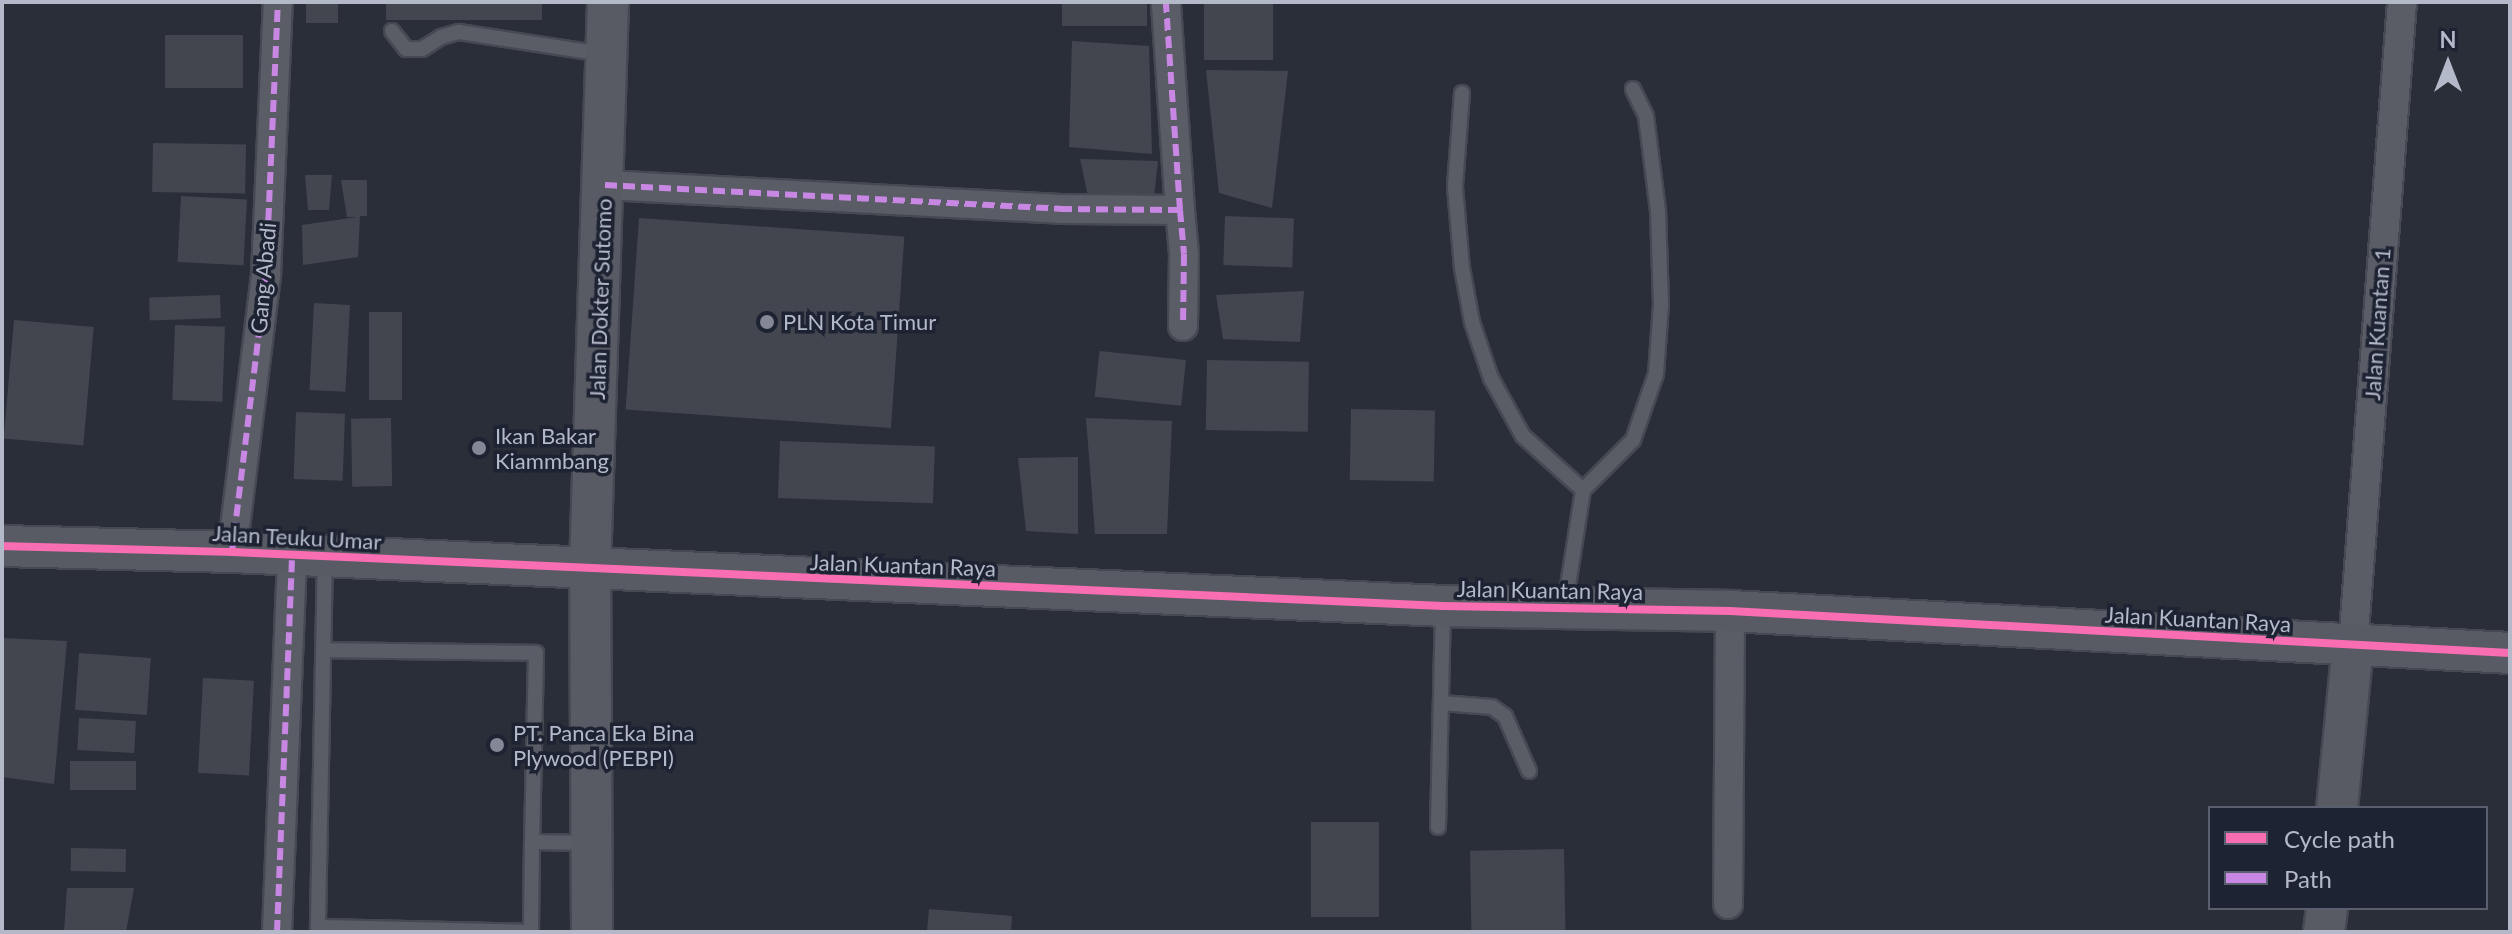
<!DOCTYPE html>
<style>
body{margin:0}
#map{position:relative;width:2512px;height:934px;overflow:hidden;background:#2a2e38;font-family:Lato,sans-serif}
div>[style]{position:absolute}
[style*='--x']{left:calc(var(--x)*1px);top:calc(var(--y)*1px);width:calc(var(--w)*1px);rotate:calc(var(--a)*1deg)}
.building>*{inset:0;background:#43464f;transform-origin:0 0}
.roads{filter:drop-shadow(2px 0 #464951) drop-shadow(-2px 0 #464951) drop-shadow(0 2px #464951) drop-shadow(0 -2px #464951)}
.lane>*{height:14px;margin:-7px;padding:0 7px;transform-origin:7px;border-radius:7px;background:#5a5d66}
.street>*{height:28px;margin:-14px;padding:0 14px;transform-origin:14px;border-radius:14px;background:#5a5d66}
.secondary>*{height:40px;margin:-20px;padding:0 20px;transform-origin:20px;border-radius:20px;background:#595b64}
.quiet>*{height:6px;margin-top:-3px;transform-origin:0;background:repeating-linear-gradient(90deg,#c787e3 0 12px,transparent 0 18px)}
.cycleway>*{height:8px;margin:-4px;padding:0 4px;transform-origin:4px;border-radius:4px;background:#f96db3}
.dots>*{width:22px;height:22px;translate:-50% -50%;box-sizing:border-box;border:4px solid #1d2333;border-radius:50%}
span{translate:-50% -50%;white-space:nowrap;text-align:center;line-height:1.15;-webkit-text-stroke:7px #1d2333;paint-order:stroke}
.street-label{font-size:22px;color:#b4b9c9}
.poi-label{font-size:22px;color:#b4b9c9}
.left{translate:0 -50%;text-align:left}
.frame{position:absolute;inset:0;border:4px solid #b4b9c9;pointer-events:none}
.legend{position:absolute;left:2208px;top:806px;width:280px;height:104px;box-sizing:border-box;background:#1d2333;border:2px solid #595f6f;margin:0;padding:10px 14px;list-style:none;font-size:24px;color:#b4b9c9}
.legend li{display:flex;align-items:center;gap:16px;height:40px}
.legend b{width:40px;border:2px solid #595f6f}
.north{position:absolute;left:2408px;top:24px;width:80px;height:80px;-webkit-text-stroke:6px #1d2333;paint-order:stroke;rotate:0deg;font-size:22px;font-weight:700;line-height:32px;text-align:center;color:#b4b9c9}
.north::after{content:'';display:block;margin:auto;width:28px;height:36px;background:#b4b9c9;clip-path:polygon(50% 0,100% 100%,50% 72%,0 100%)}
</style>
<div id="map">
<div class="building">
<i style="left:306px;top:2px;width:32px;height:21px"></i>
<i style="left:386px;top:2px;width:156px;height:18px"></i>
<i style="left:1062px;top:2px;width:85px;height:24px"></i>
<i style="left:1204px;top:2px;width:69px;height:58px"></i>
<i style="left:165px;top:35px;width:78px;height:53px"></i>
<i style="clip-path:polygon(1072px 41px,1149px 46px,1152px 154px,1069px 147px)"></i>
<i style="clip-path:polygon(1206px 70px,1288px 71px,1272px 208px,1219px 193px)"></i>
<i style="left:153px;top:143px;width:93px;height:49px;rotate:1deg"></i>
<i style="clip-path:polygon(1080px 159px,1158px 161px,1154px 196px,1088px 196px)"></i>
<i style="clip-path:polygon(305px 175px,332px 175px,329px 210px,308px 210px)"></i>
<i style="clip-path:polygon(341px 180px,367px 180px,367px 216px,360px 216px,358px 257px,303px 265px,302px 225px,357px 217px,347px 217px)"></i>
<i style="left:181px;top:196px;width:66px;height:66px;rotate:3deg"></i>
<i style="left:1225px;top:216px;width:69px;height:49px;rotate:2deg"></i>
<i style="left:639px;top:218px;width:266px;height:192px;rotate:4deg"></i>
<i style="clip-path:polygon(1304px 291px,1300px 342px,1223px 339px,1216px 295px)"></i>
<i style="left:220px;top:295px;width:23px;height:71px;rotate:88deg"></i>
<i style="left:314px;top:303px;width:36px;height:87px;rotate:3deg"></i>
<i style="left:369px;top:312px;width:33px;height:88px"></i>
<i style="left:14px;top:320px;width:80px;height:119px;rotate:5deg"></i>
<i style="left:175px;top:325px;width:50px;height:75px;rotate:2deg"></i>
<i style="left:1186px;top:360px;width:46px;height:87px;rotate:96deg"></i>
<i style="left:1207px;top:360px;width:102px;height:70px;rotate:1deg"></i>
<i style="left:1351px;top:409px;width:84px;height:71px;rotate:1deg"></i>
<i style="left:296px;top:412px;width:49px;height:67px;rotate:2deg"></i>
<i style="left:391px;top:418px;width:68px;height:40px;rotate:89deg"></i>
<i style="clip-path:polygon(1086px 418px,1172px 421px,1167px 534px,1095px 534px)"></i>
<i style="left:780px;top:441px;width:155px;height:57px;rotate:2deg"></i>
<i style="clip-path:polygon(1078px 457px,1078px 534px,1026px 531px,1018px 458px)"></i>
<i style="clip-path:polygon(2px 638px,67px 641px,54px 784px,2px 777px)"></i>
<i style="left:79px;top:653px;width:72px;height:57px;rotate:4deg"></i>
<i style="left:203px;top:678px;width:51px;height:95px;rotate:3deg"></i>
<i style="left:79px;top:718px;width:57px;height:32px;rotate:3deg"></i>
<i style="left:70px;top:761px;width:66px;height:29px"></i>
<i style="left:1311px;top:822px;width:68px;height:95px"></i>
<i style="left:71px;top:848px;width:55px;height:23px;rotate:1deg"></i>
<i style="left:1564px;top:849px;width:83px;height:94px;rotate:89deg"></i>
<i style="clip-path:polygon(67px 888px,134px 888px,126px 932px,64px 932px)"></i>
<i style="clip-path:polygon(929px 909px,1012px 916px,1011px 932px,927px 932px)"></i>
</div>
<div class="roads">
<div class="lane">
<i style="--x:392;--y:31;--w:23;--a:52"></i>
<i style="--x:406;--y:49;--w:16;--a:0"></i>
<i style="--x:422;--y:49;--w:22;--a:-32"></i>
<i style="--x:441;--y:37;--w:19;--a:-16"></i>
<i style="--x:459;--y:32;--w:146;--a:8.7"></i>
<i style="--x:1462;--y:93;--w:94;--a:94.3"></i>
<i style="--x:1455;--y:187;--w:81;--a:85.1"></i>
<i style="--x:1462;--y:268;--w:55;--a:79.5"></i>
<i style="--x:1472;--y:322;--w:59;--a:71.3"></i>
<i style="--x:1491;--y:378;--w:66;--a:61.1"></i>
<i style="--x:1523;--y:436;--w:81;--a:42"></i>
<i style="--x:325;--y:557;--w:370;--a:91.1"></i>
<i style="--x:318;--y:927;--w:213;--a:1.3"></i>
<i style="--x:531;--y:932;--w:90;--a:-89.4"></i>
<i style="--x:532;--y:842;--w:59;--a:1"></i>
<i style="--x:1565;--y:605;--w:116;--a:-81.1"></i>
<i style="--x:1583;--y:490;--w:71;--a:-45"></i>
<i style="--x:1633;--y:440;--w:70;--a:-70.8"></i>
<i style="--x:1656;--y:374;--w:69;--a:-85.9"></i>
<i style="--x:1661;--y:305;--w:94;--a:-91.8"></i>
<i style="--x:1658;--y:211;--w:96;--a:-97.2"></i>
<i style="--x:1646;--y:116;--w:30;--a:-116"></i>
<i style="--x:324;--y:650;--w:212;--a:0.8"></i>
<i style="--x:536;--y:653;--w:189;--a:91.2"></i>
<i style="--x:1442;--y:703;--w:50;--a:4.6"></i>
<i style="--x:1492;--y:707;--w:16;--a:35"></i>
<i style="--x:1505;--y:716;--w:60;--a:66.4"></i>
<i style="--x:1438;--y:827;--w:217;--a:-88.7"></i>
</div>
<div class="street">
<i style="--x:605;--y:185;--w:456;--a:3"></i>
<i style="--x:1060;--y:209;--w:120;--a:0.5"></i>
<i style="--x:1180;--y:210;--w:208;--a:-93.9"></i>
<i style="--x:1180;--y:210;--w:44;--a:84.8"></i>
<i style="--x:1184;--y:254;--w:72;--a:90.8"></i>
<i style="--x:232;--y:552;--w:280;--a:-83"></i>
<i style="--x:266;--y:274;--w:272;--a:-87.5"></i>
<i style="--x:2353;--y:646;--w:646;--a:-85.65"></i>
<i style="--x:1728;--y:904;--w:293;--a:-89.6"></i>
<i style="--x:277;--y:932;--w:377;--a:-87.7"></i>
</div>
<div class="secondary">
<i style="--x:2;--y:546;--w:230;--a:1.5"></i>
<i style="--x:232;--y:552;--w:1212;--a:2.55"></i>
<i style="--x:1443;--y:606;--w:287;--a:1"></i>
<i style="--x:1730;--y:611;--w:781;--a:3.08"></i>
<i style="--x:2337;--y:808;--w:163;--a:-84.4"></i>
<i style="--x:592;--y:932;--w:363;--a:-90.3"></i>
<i style="--x:590;--y:569;--w:567;--a:-88.18"></i>
<i style="--x:2324;--y:932;--w:24;--a:-83"></i>
</div>
</div>
<div class="quiet">
<i style="--x:605;--y:185;--w:456;--a:3"></i>
<i style="--x:1060;--y:209;--w:120;--a:0.5"></i>
<i style="--x:1180;--y:210;--w:208;--a:-93.9"></i>
<i style="--x:1180;--y:210;--w:44;--a:84.8"></i>
<i style="--x:1184;--y:254;--w:72;--a:90.8"></i>
<i style="--x:232;--y:552;--w:280;--a:-83"></i>
<i style="--x:266;--y:274;--w:272;--a:-87.5"></i>
<i style="--x:277;--y:932;--w:377;--a:-87.7"></i>
</div>
<div class="cycleway">
<i style="--x:2;--y:546;--w:230;--a:1.5"></i>
<i style="--x:232;--y:552;--w:1212;--a:2.55"></i>
<i style="--x:1443;--y:606;--w:287;--a:1"></i>
<i style="--x:1730;--y:611;--w:781;--a:3.08"></i>
</div>
<div class="dots">
<i style="left:767px;top:322px;background:#848896"></i>
<i style="left:479px;top:448px;background:#848896"></i>
<i style="left:497px;top:745px;background:#848896"></i>
</div>
<div class="street-label">
<span style="left:263px;top:278px;rotate:-85deg">Gang Abadi</span>
<span style="left:600px;top:299px;rotate:-88deg">Jalan Dokter Sutomo</span>
<span style="left:2377px;top:324px;rotate:-86deg">Jalan Kuantan 1</span>
<span style="left:297px;top:537px;rotate:3deg">Jalan Teuku Umar</span>
<span style="left:903px;top:565px;rotate:2deg">Jalan Kuantan Raya</span>
<span style="left:1550px;top:590px;rotate:1deg">Jalan Kuantan Raya</span>
<span style="left:2198px;top:619px;rotate:3deg">Jalan Kuantan Raya</span>
</div>
<div class="poi-label">
<span class="left" style="left:783px;top:322px">PLN Kota Timur</span>
<span class="left" style="left:495px;top:448px">Ikan Bakar<br>Kiammbang</span>
<span class="left" style="left:513px;top:745px">PT. Panca Eka Bina<br>Plywood (PEBPI)</span>
</div>
<div class="frame"></div>
<ul class="legend">
<li><b style="height:10px;background:#f96db3"></b>Cycle path</li>
<li><b style="height:10px;background:#c787e3"></b>Path</li>
</ul>
<div class="north">N</div>
</div>
